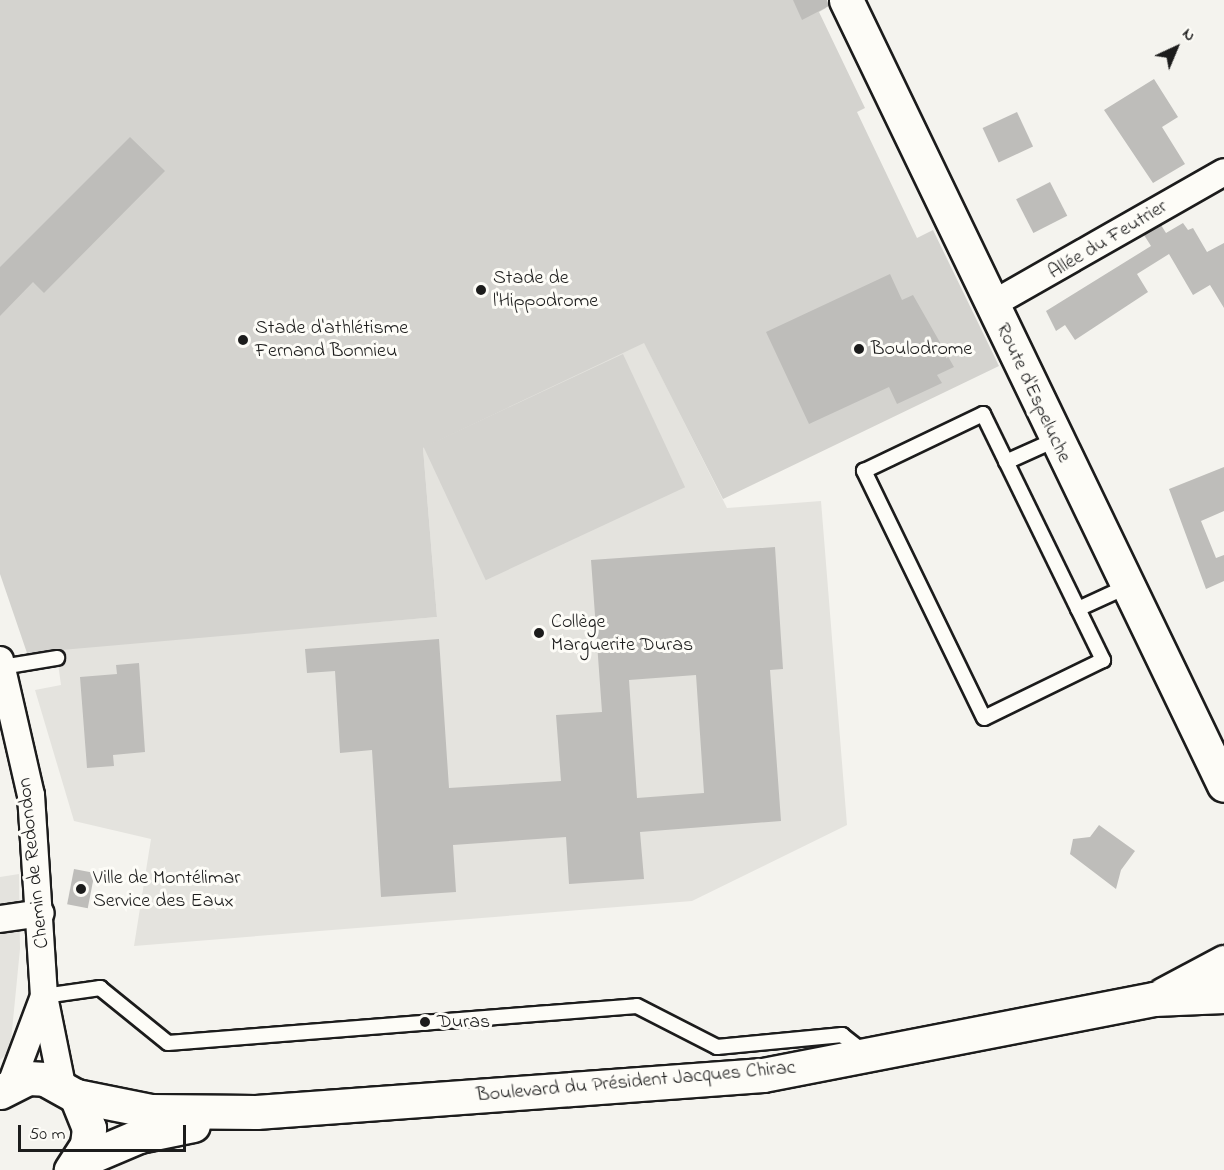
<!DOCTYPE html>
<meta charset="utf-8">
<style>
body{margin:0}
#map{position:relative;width:1224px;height:1170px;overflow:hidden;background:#f4f3ee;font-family:"Indie Flower",sans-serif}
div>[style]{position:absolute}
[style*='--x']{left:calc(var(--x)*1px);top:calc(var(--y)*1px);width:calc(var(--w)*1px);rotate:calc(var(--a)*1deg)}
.built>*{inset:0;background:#e4e3de}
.green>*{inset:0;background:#d4d3cf;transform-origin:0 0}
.building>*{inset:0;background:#bebdba;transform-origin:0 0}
.roads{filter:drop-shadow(2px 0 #1c1c1c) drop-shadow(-2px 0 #1c1c1c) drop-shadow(0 2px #1c1c1c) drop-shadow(0 -2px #1c1c1c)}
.lane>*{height:14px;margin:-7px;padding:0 7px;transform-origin:7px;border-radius:7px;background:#fdfcf7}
.street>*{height:26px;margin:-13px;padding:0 13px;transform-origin:13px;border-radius:13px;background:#fdfcf7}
.secondary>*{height:33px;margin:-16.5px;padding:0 16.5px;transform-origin:16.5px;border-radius:16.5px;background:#fdfcf7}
.dots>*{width:16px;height:16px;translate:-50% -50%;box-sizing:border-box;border:3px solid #fdfcf7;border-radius:50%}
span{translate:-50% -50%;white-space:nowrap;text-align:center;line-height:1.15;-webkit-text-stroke:6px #fdfcf7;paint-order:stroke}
.street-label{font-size:20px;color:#1c1c1c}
.poi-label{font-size:20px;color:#1c1c1c}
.left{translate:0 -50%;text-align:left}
.north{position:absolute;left:1146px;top:18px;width:60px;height:60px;-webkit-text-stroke:4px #fdfcf7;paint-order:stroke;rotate:44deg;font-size:16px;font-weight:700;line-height:24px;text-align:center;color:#1c1c1c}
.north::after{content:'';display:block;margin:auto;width:21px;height:27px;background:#1c1c1c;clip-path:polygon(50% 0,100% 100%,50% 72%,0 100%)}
.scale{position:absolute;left:18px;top:1125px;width:168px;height:27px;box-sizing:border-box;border:3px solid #1c1c1c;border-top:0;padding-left:8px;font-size:18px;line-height:21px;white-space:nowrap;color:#1c1c1c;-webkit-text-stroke:4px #fdfcf7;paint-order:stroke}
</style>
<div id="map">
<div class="built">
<i style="clip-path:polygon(644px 342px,727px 508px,821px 501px,847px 825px,692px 901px,134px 946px,151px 839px,74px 821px,35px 690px,61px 685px,56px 649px,437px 617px,423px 448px)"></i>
<i style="clip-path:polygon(19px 874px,20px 949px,10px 1051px,0 1060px,0 877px)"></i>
</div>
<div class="green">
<i style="clip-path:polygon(0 0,822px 0,826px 8px,819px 12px,865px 108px,857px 112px,917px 238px,933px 230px,999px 366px,723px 499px,644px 343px,423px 448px,437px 617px,27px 653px,0 574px)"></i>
<i style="left:623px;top:354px;width:147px;height:220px;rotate:65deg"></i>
</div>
<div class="building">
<i style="clip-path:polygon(793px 0,827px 0,829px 6px,802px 20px)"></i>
<i style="clip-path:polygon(1154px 79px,1178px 117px,1162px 127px,1185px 164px,1153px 183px,1104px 110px)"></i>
<i style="left:1017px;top:112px;width:38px;height:38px;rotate:65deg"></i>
<i style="clip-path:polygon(130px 137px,165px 171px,44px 293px,33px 282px,0 316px,0 267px)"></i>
<i style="left:1050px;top:182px;width:38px;height:38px;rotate:63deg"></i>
<i style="clip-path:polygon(1183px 223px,1188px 230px,1193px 228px,1207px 252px,1224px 243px,1224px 308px,1210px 285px,1193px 295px,1169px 254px,1137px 274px,1148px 292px,1075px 340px,1065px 325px,1056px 331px,1046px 311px,1151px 246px,1144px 235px,1161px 225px,1166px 233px)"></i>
<i style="clip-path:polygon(890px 274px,902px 300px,913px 295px,954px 367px,937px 375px,942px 383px,897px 404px,889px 387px,809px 424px,766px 332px)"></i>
<i style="clip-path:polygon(1224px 467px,1224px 511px,1201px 521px,1216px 558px,1224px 555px,1224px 581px,1206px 589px,1169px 489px)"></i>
<i style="clip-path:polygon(evenodd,775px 547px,783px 669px,770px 670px,781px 821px,640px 832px,644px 879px,569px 884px,566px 837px,453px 845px,456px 892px,381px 897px,372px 750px,340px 753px,335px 671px,307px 673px,305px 649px,439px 639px,449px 788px,561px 781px,556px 715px,602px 712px,591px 560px,775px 547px,696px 675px,704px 793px,637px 798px,629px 680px,696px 675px)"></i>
<i style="clip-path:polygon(139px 663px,145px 752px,113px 755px,114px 766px,87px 768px,80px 677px,117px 674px,116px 665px)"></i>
<i style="clip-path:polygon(1099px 825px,1135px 851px,1121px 870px,1116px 889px,1070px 854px,1073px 839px,1090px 837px)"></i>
<i style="left:74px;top:869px;width:21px;height:36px;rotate:11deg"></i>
</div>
<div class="roads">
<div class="lane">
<i style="--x:983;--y:414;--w:274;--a:64"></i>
<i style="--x:1103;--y:660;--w:132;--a:154"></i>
<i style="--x:984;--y:718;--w:275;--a:-115.9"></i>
<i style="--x:864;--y:471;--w:132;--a:-25.6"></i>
<i style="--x:1006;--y:462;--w:54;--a:-24.2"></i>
<i style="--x:1078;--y:609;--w:53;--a:-24.6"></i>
<i style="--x:2;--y:667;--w:56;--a:-9.3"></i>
<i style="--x:44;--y:996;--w:57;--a:-8.1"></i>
<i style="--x:100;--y:988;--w:87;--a:39"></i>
<i style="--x:168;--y:1043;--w:470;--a:-4.5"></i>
<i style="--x:637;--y:1006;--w:90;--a:27.1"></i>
<i style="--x:717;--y:1047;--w:126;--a:-5.5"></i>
<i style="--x:842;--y:1035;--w:28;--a:38"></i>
</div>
<div class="street">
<i style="--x:991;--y:305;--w:268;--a:-29.7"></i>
<i style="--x:0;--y:660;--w:139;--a:77.1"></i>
<i style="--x:31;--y:795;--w:201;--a:86.3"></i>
<i style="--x:44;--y:996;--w:91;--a:78.6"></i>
<i style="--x:0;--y:919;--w:41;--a:-8.3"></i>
<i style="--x:11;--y:1084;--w:94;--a:-69.4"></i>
</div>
<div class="secondary">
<i style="--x:846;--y:0;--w:871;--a:64.29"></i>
<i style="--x:1164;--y:994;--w:68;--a:-28.1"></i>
<i style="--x:0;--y:1092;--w:31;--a:-27"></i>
<i style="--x:28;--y:1078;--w:17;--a:3"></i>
<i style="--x:45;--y:1079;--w:35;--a:29"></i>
<i style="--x:76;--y:1096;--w:35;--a:68"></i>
<i style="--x:89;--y:1128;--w:17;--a:97"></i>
<i style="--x:87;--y:1145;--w:30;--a:123"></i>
<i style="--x:76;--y:1096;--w:76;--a:11.3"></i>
<i style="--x:151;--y:1111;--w:105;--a:0.5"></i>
<i style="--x:256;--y:1112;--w:508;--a:-4.17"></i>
<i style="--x:763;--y:1075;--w:398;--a:-11"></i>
<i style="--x:1154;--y:999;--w:70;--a:-2.5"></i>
<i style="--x:80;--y:1161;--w:64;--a:-23"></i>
<i style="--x:139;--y:1136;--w:55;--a:-11.5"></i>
</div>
</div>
<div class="dots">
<i style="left:481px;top:290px;background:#1c1c1c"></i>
<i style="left:243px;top:340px;background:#1c1c1c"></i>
<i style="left:859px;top:349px;background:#1c1c1c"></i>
<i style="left:539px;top:633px;background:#1c1c1c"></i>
<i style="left:81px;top:889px;background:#1c1c1c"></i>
<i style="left:425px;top:1022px;background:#1c1c1c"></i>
</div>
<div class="street-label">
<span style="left:1108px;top:240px;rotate:-31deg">Allée du Feutrier</span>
<span style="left:1033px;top:393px;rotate:65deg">Route d'Espeluche</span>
<span style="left:34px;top:863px;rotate:-96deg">Chemin de Redondon</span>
<span style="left:636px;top:1082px;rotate:-5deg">Boulevard du Président Jacques Chirac</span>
</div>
<div class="poi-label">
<span class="left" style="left:493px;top:290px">Stade de<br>l'Hippodrome</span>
<span class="left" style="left:255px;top:340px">Stade d'athlétisme<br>Fernand Bonnieu</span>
<span class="left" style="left:871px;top:349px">Boulodrome</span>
<span class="left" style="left:551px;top:634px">Collège<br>Marguerite Duras</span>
<span class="left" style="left:93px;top:890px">Ville de Montélimar<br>Service des Eaux</span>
<span class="left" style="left:437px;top:1022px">Duras</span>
</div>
<div class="north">N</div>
<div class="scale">50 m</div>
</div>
